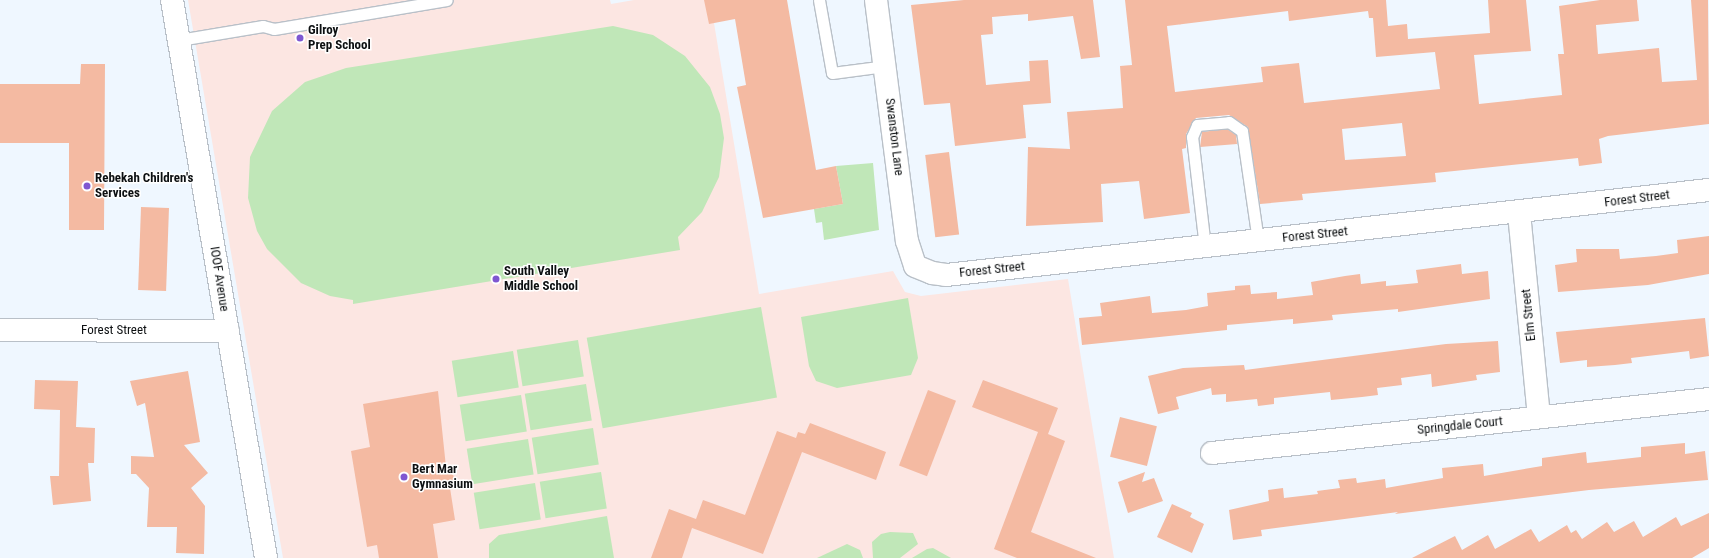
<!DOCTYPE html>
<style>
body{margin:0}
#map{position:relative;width:1709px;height:558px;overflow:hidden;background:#eff7ff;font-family:"Roboto Condensed",sans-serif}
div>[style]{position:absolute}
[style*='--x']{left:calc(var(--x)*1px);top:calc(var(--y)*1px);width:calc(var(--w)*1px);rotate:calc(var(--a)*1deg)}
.education>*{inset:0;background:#fce6e2}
.green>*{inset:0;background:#c0e7b8;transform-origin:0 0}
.building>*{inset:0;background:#f4baa2;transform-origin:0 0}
.roads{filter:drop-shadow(1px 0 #b9c0c8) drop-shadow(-1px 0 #b9c0c8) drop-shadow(0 1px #b9c0c8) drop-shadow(0 -1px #b9c0c8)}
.service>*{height:11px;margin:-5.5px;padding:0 5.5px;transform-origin:5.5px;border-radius:5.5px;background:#fff}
.minor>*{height:22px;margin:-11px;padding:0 11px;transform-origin:11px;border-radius:11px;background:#fff}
.tertiary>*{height:22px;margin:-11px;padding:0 11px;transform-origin:11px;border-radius:11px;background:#fff}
.dots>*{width:11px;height:11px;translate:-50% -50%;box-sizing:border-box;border:2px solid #fff;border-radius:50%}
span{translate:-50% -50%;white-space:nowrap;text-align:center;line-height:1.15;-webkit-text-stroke:3px #fff;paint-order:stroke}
.poi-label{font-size:13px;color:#0d1012;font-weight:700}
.left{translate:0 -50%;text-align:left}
.street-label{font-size:13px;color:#0d1012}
</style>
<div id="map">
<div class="education">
<i style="clip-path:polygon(188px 0,610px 0,611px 4px,634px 0,715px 0,714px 23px,759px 294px,893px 271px,905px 292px,921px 296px,1068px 279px,1114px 558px,283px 558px)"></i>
</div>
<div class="green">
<i style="clip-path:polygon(613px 26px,653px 35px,685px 56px,710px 87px,720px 114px,724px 138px,719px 177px,702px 212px,678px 237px,680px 250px,353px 304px,353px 300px,330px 296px,301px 283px,267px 249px,257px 231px,248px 198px,250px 157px,272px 111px,305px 82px,346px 68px)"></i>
<i style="clip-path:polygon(873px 163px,879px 230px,824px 240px,822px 222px,816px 223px,814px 209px,843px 204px,836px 166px)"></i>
<i style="clip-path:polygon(908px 298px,918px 358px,911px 375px,837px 388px,816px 381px,809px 366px,801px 317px)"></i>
<i style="left:761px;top:307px;width:92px;height:177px;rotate:80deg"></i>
<i style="left:578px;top:340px;width:37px;height:62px;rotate:81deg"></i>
<i style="left:513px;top:351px;width:37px;height:62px;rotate:81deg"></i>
<i style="left:586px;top:384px;width:37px;height:62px;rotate:81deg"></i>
<i style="left:521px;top:395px;width:37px;height:62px;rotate:81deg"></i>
<i style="left:593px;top:428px;width:37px;height:62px;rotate:81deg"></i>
<i style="left:528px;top:439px;width:36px;height:62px;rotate:81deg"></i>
<i style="left:601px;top:472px;width:37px;height:62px;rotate:81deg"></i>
<i style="left:535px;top:483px;width:37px;height:62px;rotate:81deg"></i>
<i style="clip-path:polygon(607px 516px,614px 558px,489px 558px,489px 544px,499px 535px)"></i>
<i style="clip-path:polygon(890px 532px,913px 533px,918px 544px,900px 558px,873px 558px,872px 542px,881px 534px)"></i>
<i style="clip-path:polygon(847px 544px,860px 550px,863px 558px,817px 558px)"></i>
<i style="clip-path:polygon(933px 548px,951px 558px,912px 558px,927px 549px)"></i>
</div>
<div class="building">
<i style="clip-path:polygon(704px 0,787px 0,816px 170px,836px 166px,843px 204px,763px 218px,737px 87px,746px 85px,735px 19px,709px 24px)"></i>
<i style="clip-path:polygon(964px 0,1093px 0,1100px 57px,1081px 59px,1073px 16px,1028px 21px,1028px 14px,992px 17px,993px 34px,981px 35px,986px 85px,1030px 81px,1029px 61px,1048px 60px,1051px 103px,1023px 105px,1026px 138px,955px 146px,950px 103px,924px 105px,911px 5px)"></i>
<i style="clip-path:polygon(evenodd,1125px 0,1386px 0,1388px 26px,1407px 24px,1408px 39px,1490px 33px,1488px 0,1526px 0,1531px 51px,1474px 55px,1479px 104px,1562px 95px,1558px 54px,1564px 54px,1559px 6px,1600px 0,1637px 0,1639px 21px,1596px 25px,1598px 54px,1659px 48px,1662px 82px,1697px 80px,1691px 0,1708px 0,1709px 124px,1608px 136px,1599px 139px,1602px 163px,1579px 166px,1578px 158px,1435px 173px,1436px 182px,1302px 194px,1303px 200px,1260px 204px,1248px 127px,1229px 115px,1196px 118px,1186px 134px,1186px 148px,1182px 149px,1190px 213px,1144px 219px,1139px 181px,1101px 184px,1103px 222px,1026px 226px,1028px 147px,1070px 149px,1067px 112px,1123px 108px,1120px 66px,1132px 65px,1125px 0,1288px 11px,1289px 21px,1368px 11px,1369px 18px,1373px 18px,1376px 57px,1435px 52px,1440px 89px,1304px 103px,1299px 63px,1261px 67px,1263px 82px,1175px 92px,1167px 26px,1288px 11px,1125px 0,1402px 123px,1406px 156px,1345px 160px,1342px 129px,1402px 123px)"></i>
<i style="clip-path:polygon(81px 64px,105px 64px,104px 230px,69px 230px,69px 143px,0 143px,0 84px,80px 84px)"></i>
<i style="clip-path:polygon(1227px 129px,1236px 135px,1237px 144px,1200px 147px,1202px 132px)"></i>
<i style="left:949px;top:152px;width:83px;height:24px;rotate:83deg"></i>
<i style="left:141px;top:207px;width:28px;height:83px;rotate:2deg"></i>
<i style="clip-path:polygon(1709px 236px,1709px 274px,1648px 285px,1558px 292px,1555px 265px,1577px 262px,1576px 249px,1619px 249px,1620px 259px,1656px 256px,1678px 253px,1677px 240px)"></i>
<i style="clip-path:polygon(1461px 264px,1462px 274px,1488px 271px,1490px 299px,1398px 312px,1398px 309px,1332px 315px,1333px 320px,1293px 324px,1293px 319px,1227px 325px,1227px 330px,1082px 345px,1079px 318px,1102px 316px,1100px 303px,1150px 296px,1152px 313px,1186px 310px,1208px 306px,1207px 293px,1235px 290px,1235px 286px,1250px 285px,1251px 294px,1277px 292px,1277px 299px,1313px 295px,1311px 282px,1345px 276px,1360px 274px,1361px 284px,1386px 281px,1386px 286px,1418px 283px,1416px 270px)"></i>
<i style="clip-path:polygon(1705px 318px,1709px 356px,1690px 359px,1689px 351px,1631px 358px,1632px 363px,1615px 365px,1587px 367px,1587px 360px,1560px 363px,1556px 332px)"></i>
<i style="clip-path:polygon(1498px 341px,1500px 372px,1476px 375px,1477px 380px,1432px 387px,1431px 374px,1401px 378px,1402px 385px,1377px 388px,1378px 395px,1362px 397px,1331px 400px,1330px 392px,1274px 398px,1274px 404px,1258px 406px,1257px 399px,1226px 402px,1226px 394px,1212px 395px,1211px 388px,1176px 397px,1179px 409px,1158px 414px,1148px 376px,1183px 368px,1244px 365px,1245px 370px,1446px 344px)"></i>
<i style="clip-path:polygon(188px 371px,200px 442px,184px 445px,208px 473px,191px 488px,205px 506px,204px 554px,176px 553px,177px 527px,147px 527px,149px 488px,136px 474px,131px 474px,131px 456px,154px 457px,145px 403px,137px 406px,130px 381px)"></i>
<i style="clip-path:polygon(35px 380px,78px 381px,76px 427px,95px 428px,94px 463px,88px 463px,91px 501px,53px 505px,50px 476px,59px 476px,60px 410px,34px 409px)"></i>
<i style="clip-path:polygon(983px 380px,1058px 408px,1048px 434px,1065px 441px,1031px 532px,1096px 558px,1017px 558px,994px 549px,1038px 432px,972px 407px)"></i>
<i style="left:928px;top:390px;width:30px;height:81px;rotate:21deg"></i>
<i style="clip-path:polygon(438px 391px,446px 467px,452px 466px,455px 488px,450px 488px,455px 520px,433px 524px,438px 558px,379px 558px,377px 545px,367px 547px,351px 451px,370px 447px,363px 404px)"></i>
<i style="left:1120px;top:417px;width:38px;height:41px;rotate:14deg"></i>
<i style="clip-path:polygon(810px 423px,886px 452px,876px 480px,802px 452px,763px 554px,692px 528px,682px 558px,651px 558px,669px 509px,696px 519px,703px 500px,745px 515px,777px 431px,796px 438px,798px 432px,805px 434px)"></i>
<i style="clip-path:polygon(1685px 443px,1685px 454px,1705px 451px,1708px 480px,1589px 490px,1395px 514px,1398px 512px,1261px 530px,1262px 536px,1233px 540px,1229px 510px,1269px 501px,1268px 490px,1283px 488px,1284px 498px,1318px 494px,1317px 491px,1340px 488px,1338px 480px,1356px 478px,1357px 483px,1385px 479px,1386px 488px,1443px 478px,1442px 468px,1483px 464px,1484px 476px,1542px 466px,1542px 458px,1586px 452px,1587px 463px,1641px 457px,1641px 447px)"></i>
<i style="clip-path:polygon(1145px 472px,1142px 482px,1154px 478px,1163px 501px,1128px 513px,1118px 482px)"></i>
<i style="clip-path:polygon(1172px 504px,1192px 513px,1190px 517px,1204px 524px,1192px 553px,1157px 537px)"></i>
<i style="clip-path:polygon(1709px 513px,1709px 548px,1692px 558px,1412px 558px,1455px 536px,1462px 550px,1488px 535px,1495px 549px,1531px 529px,1539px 542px,1567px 525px,1571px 533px,1576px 530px,1582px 539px,1607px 522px,1614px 532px,1634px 521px,1643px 537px,1676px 517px,1681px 526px)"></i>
</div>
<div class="roads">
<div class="service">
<i style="--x:819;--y:0;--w:74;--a:79.9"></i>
<i style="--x:832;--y:73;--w:53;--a:-7.5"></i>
<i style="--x:179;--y:40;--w:85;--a:-9.5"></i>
<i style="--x:263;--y:26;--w:11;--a:15"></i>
<i style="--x:274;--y:29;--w:175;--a:-9.5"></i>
<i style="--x:1205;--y:247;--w:111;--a:-96.7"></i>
<i style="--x:1192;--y:137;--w:13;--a:-67"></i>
<i style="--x:1197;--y:125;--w:32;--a:-5"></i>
<i style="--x:1229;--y:122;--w:16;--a:35"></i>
<i style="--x:1242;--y:131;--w:111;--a:81.7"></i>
</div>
<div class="minor">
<i style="--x:876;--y:0;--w:243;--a:82.7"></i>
<i style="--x:907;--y:241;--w:26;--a:72"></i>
<i style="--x:915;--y:266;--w:18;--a:22"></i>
<i style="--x:932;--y:273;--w:14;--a:8"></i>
<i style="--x:946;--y:275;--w:768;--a:-6.36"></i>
<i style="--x:1519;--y:213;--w:205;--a:84.4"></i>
<i style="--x:0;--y:330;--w:228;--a:0.3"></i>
<i style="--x:1212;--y:453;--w:500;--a:-6.2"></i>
</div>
<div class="tertiary">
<i style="--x:172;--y:0;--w:566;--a:80.44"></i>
</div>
</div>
<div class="dots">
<i style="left:300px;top:38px;background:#7f57d1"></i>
<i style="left:87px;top:186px;background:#7f57d1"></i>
<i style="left:496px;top:279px;background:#7f57d1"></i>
<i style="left:404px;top:477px;background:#7f57d1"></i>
</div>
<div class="poi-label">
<span class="left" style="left:308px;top:38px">Gilroy<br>Prep School</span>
<span class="left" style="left:95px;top:186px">Rebekah Children's<br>Services</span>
<span class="left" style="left:504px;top:279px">South Valley<br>Middle School</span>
<span class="left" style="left:412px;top:477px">Bert Mar<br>Gymnasium</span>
</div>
<div class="street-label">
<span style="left:894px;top:137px;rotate:83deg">Swanston Lane</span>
<span style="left:1637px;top:199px;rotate:-7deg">Forest Street</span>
<span style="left:1315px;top:235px;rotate:-6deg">Forest Street</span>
<span style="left:992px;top:270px;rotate:-6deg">Forest Street</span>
<span style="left:219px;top:279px;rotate:81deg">IOOF Avenue</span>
<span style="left:1529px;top:315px;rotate:-96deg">Elm Street</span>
<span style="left:114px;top:330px">Forest Street</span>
<span style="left:1460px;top:426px;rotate:-6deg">Springdale Court</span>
</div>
</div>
